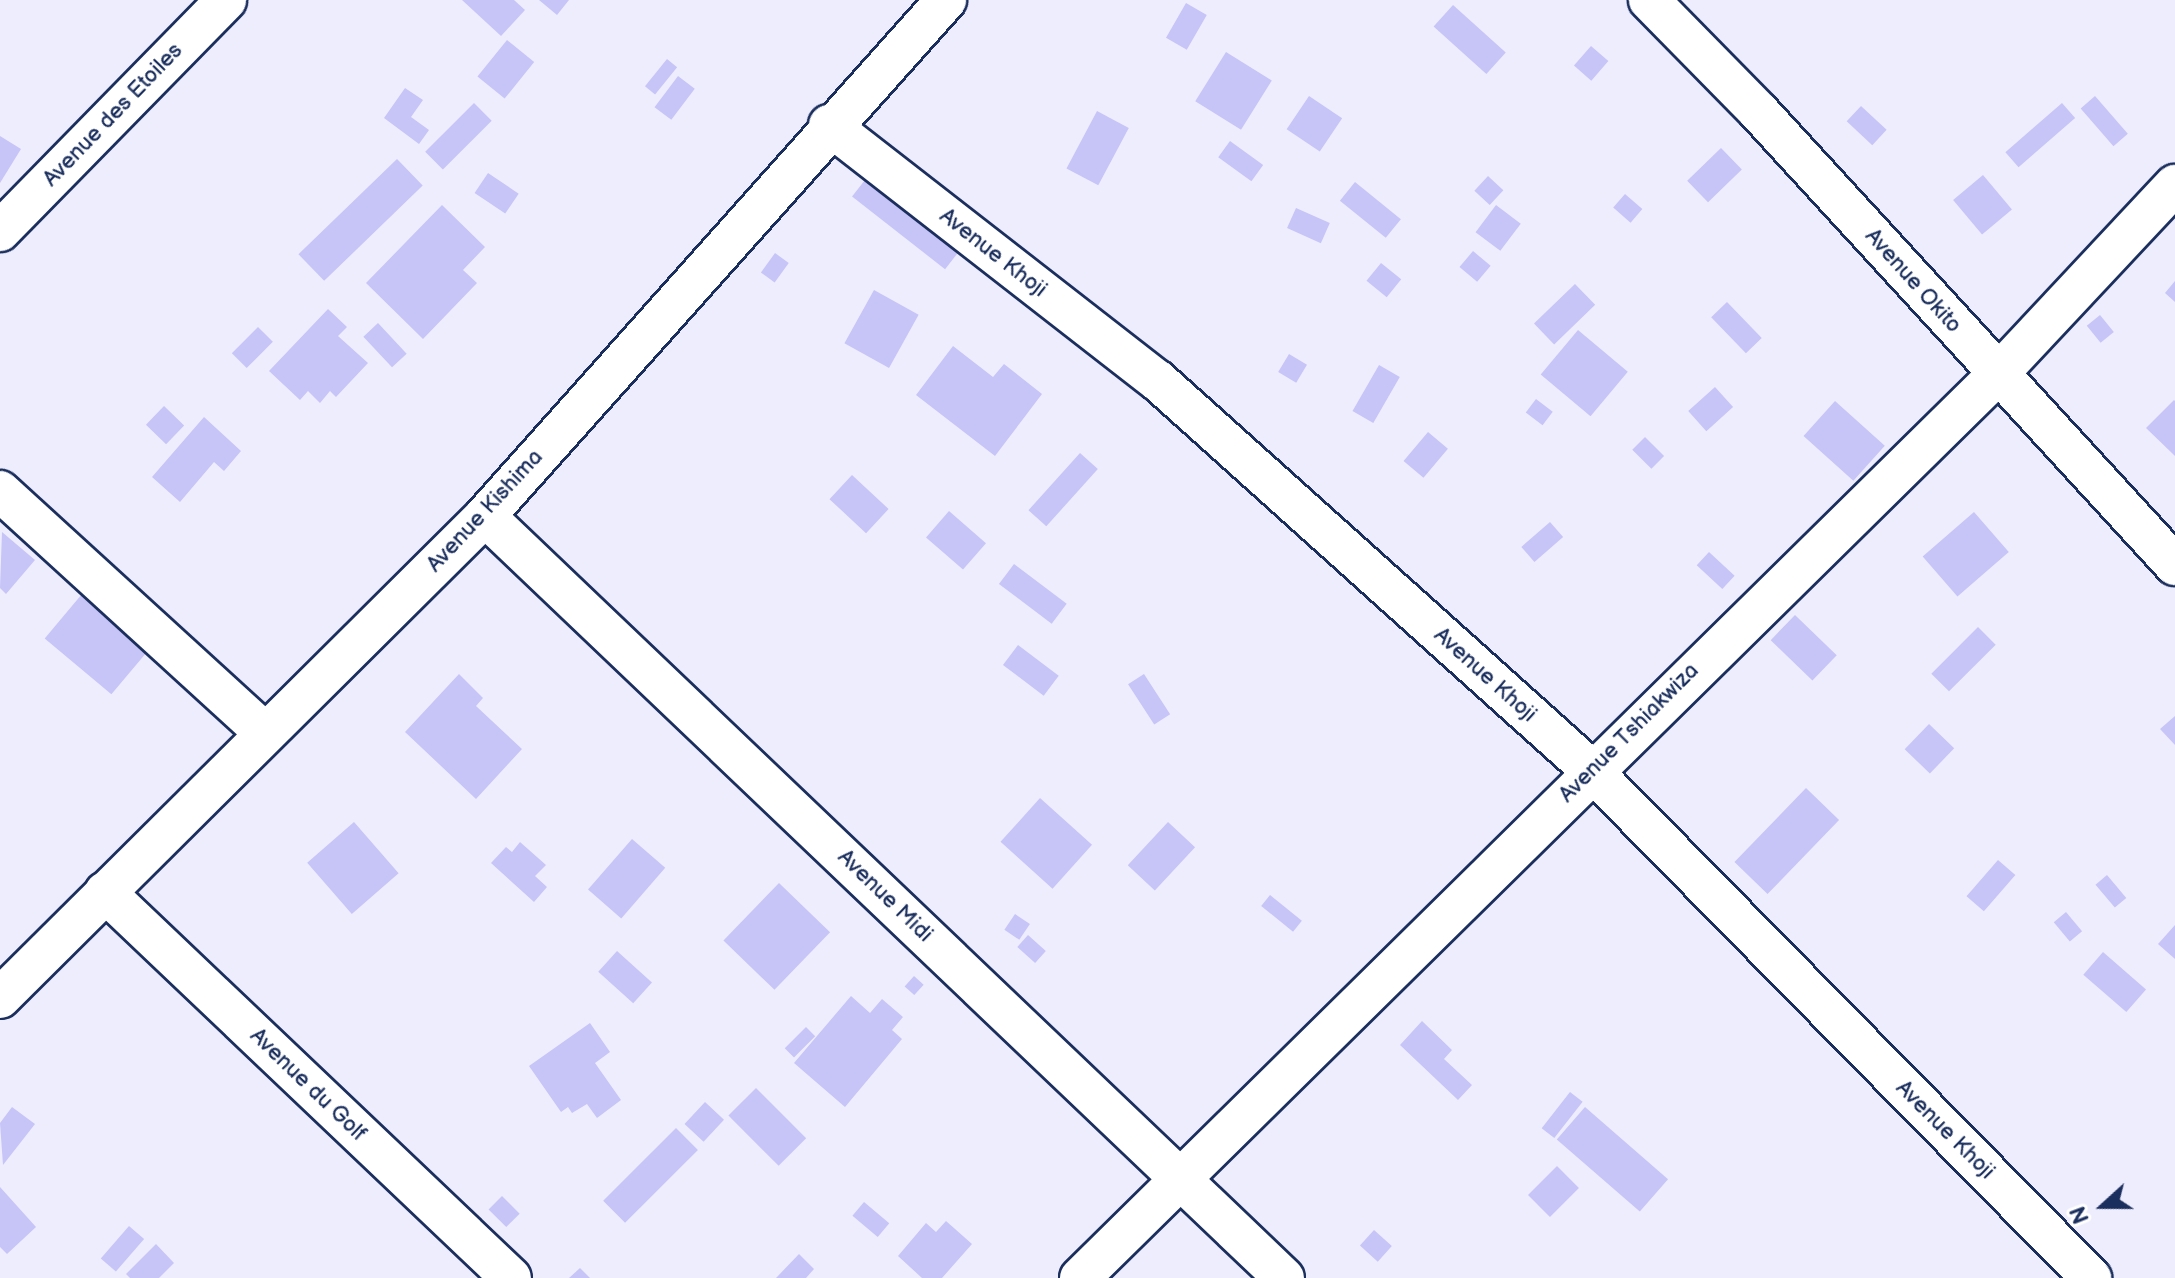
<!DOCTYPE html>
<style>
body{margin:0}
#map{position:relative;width:2175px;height:1278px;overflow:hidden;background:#eeedfd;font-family:"Balsamiq Sans",sans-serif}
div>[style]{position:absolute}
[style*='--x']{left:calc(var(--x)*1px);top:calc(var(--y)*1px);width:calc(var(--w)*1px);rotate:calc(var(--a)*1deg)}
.building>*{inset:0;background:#c7c4f7;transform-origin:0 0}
.roads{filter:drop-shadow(2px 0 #1b2f5e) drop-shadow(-2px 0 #1b2f5e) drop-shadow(0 2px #1b2f5e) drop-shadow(0 -2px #1b2f5e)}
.minor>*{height:40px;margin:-20px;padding:0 20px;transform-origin:20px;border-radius:20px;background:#fff}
span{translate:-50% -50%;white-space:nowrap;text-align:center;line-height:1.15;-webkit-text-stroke:6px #fff;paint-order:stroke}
.street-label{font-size:22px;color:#1b2f5e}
.north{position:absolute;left:2063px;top:1166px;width:80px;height:80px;-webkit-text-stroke:6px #fff;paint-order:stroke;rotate:249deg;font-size:22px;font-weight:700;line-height:32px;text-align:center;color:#1b2f5e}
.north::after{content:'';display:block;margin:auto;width:28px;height:36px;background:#1b2f5e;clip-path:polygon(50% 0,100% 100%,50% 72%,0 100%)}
</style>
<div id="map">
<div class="building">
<i style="clip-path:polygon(462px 0,514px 0,525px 10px,501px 36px)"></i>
<i style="clip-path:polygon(539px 0,569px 0,557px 15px)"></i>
<i style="left:1186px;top:3px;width:24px;height:40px;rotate:30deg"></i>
<i style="left:1453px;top:5px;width:71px;height:29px;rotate:42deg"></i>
<i style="left:507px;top:40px;width:35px;height:47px;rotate:39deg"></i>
<i style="left:1591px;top:46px;width:23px;height:26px;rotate:41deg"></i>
<i style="left:1226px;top:52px;width:54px;height:58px;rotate:32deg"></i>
<i style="left:667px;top:59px;width:13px;height:35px;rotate:39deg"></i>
<i style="left:678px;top:76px;width:21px;height:39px;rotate:37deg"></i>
<i style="clip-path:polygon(405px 88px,423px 100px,411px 117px,429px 130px,419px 144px,384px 118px)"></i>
<i style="left:1309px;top:96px;width:40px;height:40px;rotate:34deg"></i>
<i style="left:2095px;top:96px;width:50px;height:19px;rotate:49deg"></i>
<i style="left:474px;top:103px;width:25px;height:69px;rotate:45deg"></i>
<i style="left:2062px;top:103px;width:20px;height:75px;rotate:49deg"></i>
<i style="left:1861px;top:106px;width:35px;height:21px;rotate:43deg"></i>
<i style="left:1097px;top:111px;width:36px;height:65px;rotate:28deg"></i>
<i style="clip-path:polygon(0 136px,21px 149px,0 183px)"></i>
<i style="left:1230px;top:141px;width:41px;height:20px;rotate:36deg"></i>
<i style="left:1721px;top:148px;width:30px;height:47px;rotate:46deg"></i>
<i style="left:397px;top:159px;width:37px;height:137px;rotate:46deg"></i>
<i style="left:488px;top:173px;width:37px;height:24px;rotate:34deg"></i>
<i style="left:1983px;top:175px;width:45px;height:39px;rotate:50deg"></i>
<i style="left:1488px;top:176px;width:21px;height:20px;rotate:43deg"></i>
<i style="left:865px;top:180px;width:118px;height:21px;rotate:38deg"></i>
<i style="left:1355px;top:182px;width:59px;height:24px;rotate:39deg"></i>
<i style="left:1625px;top:194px;width:23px;height:18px;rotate:41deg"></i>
<i style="clip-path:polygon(442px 205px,485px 247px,463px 270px,477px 283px,423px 339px,366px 283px)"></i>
<i style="left:1496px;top:205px;width:31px;height:34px;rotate:37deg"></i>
<i style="left:1296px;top:208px;width:37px;height:22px;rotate:24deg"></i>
<i style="left:1473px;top:251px;width:23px;height:21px;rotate:40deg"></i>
<i style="left:775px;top:253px;width:17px;height:24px;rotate:36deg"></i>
<i style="left:1381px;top:263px;width:26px;height:23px;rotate:39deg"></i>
<i style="clip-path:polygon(2175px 281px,2175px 302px,2165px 293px)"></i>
<i style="left:1575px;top:284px;width:29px;height:57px;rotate:46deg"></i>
<i style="left:874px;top:290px;width:51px;height:61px;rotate:29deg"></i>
<i style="left:1727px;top:302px;width:50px;height:22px;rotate:46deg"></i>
<i style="clip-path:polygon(328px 309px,347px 327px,338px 336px,368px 363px,336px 397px,330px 391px,320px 403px,308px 391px,300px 400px,269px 371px)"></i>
<i style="left:2100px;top:315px;width:22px;height:17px;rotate:51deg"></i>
<i style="left:378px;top:323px;width:42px;height:20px;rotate:47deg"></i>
<i style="left:258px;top:327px;width:21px;height:37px;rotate:45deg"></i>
<i style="left:1578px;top:330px;width:65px;height:58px;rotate:40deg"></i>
<i style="clip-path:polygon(953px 346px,993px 377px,1004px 364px,1042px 394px,995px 456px,916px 395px)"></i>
<i style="left:1289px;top:354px;width:21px;height:21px;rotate:31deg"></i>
<i style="left:1379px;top:365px;width:24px;height:53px;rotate:30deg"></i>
<i style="left:1715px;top:387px;width:27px;height:36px;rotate:48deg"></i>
<i style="left:1536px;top:399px;width:21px;height:17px;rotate:37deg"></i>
<i style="clip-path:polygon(2174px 400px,2175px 401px,2175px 456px,2146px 428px)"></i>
<i style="left:1835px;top:401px;width:67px;height:47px;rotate:42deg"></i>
<i style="left:164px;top:406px;width:28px;height:26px;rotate:44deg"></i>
<i style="clip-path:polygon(204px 417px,241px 451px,224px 471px,214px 462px,180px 502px,152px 477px)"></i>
<i style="left:1428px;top:432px;width:26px;height:38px;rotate:40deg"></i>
<i style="left:1645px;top:437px;width:27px;height:18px;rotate:45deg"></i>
<i style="left:1080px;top:453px;width:24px;height:77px;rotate:42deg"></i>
<i style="left:852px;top:475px;width:50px;height:33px;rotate:43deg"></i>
<i style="left:949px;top:511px;width:49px;height:35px;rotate:41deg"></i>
<i style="left:1974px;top:512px;width:53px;height:68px;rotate:49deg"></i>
<i style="left:1550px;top:522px;width:20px;height:38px;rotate:49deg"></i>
<i style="clip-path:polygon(2px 532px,35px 560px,6px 594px,0 588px)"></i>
<i style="left:1709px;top:552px;width:35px;height:18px;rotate:43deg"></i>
<i style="left:1014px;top:564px;width:66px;height:25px;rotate:37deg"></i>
<i style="left:82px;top:594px;width:87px;height:58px;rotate:40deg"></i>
<i style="left:1795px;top:615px;width:58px;height:35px;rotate:44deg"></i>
<i style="left:1978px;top:627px;width:25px;height:66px;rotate:45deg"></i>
<i style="left:1018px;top:645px;width:51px;height:25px;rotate:37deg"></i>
<i style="clip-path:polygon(459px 674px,483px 698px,476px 706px,522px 749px,476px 799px,405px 732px)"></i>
<i style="left:1144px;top:674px;width:48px;height:19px;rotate:57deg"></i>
<i style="clip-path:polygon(2175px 716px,2175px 745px,2160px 729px)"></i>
<i style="left:1929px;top:724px;width:35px;height:35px;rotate:44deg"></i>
<i style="left:1806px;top:788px;width:46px;height:103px;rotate:44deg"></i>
<i style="left:1040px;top:798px;width:70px;height:59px;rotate:42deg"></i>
<i style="left:354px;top:822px;width:68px;height:62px;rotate:49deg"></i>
<i style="left:1168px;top:822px;width:37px;height:59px;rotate:43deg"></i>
<i style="left:632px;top:839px;width:44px;height:67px;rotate:41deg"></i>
<i style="clip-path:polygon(520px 842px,546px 865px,535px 876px,547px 887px,534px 902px,491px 863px,506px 847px,512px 852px)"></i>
<i style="left:1998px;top:860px;width:23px;height:48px;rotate:41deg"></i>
<i style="left:2107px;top:875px;width:30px;height:15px;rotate:50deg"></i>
<i style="left:779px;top:883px;width:71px;height:80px;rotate:44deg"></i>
<i style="left:1270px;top:895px;width:41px;height:14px;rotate:39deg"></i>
<i style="left:2066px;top:912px;width:25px;height:16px;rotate:50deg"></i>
<i style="left:1015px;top:914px;width:18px;height:19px;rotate:34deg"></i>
<i style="clip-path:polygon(2175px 925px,2175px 959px,2158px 944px)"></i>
<i style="left:1028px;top:935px;width:24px;height:16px;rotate:42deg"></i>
<i style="left:617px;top:951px;width:47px;height:28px;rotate:42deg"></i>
<i style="left:2103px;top:952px;width:57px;height:30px;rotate:41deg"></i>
<i style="left:914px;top:976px;width:13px;height:14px;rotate:42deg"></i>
<i style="clip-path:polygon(851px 996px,870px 1013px,882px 999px,903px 1017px,892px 1030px,902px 1039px,845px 1107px,794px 1063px)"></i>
<i style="clip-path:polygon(1422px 1021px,1452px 1050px,1444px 1059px,1472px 1085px,1458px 1100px,1400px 1045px)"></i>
<i style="clip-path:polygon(590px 1023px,610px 1052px,595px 1063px,621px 1100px,597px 1118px,587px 1104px,572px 1113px,568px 1107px,561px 1112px,529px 1066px)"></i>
<i style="left:806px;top:1027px;width:13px;height:30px;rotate:45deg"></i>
<i style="left:756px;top:1088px;width:71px;height:39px;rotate:45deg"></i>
<i style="left:1570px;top:1092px;width:16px;height:46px;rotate:38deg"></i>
<i style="left:705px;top:1102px;width:26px;height:30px;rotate:43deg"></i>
<i style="clip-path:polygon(12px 1107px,35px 1124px,3px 1165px,0 1123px)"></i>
<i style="left:1585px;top:1107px;width:110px;height:43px;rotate:41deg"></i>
<i style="left:676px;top:1128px;width:31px;height:103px;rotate:45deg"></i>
<i style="left:1557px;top:1166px;width:31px;height:41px;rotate:45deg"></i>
<i style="clip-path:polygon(0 1187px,36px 1227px,7px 1254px,0 1247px)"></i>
<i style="left:502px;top:1196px;width:25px;height:19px;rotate:45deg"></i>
<i style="left:864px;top:1202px;width:33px;height:18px;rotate:40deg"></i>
<i style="clip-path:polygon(946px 1221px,972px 1244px,942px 1278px,922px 1278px,898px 1256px,926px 1223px,936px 1232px)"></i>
<i style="left:129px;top:1226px;width:20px;height:43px;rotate:41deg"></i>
<i style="left:1374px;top:1230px;width:24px;height:21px;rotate:42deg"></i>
<i style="clip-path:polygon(156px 1244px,174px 1263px,159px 1278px,130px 1278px,126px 1274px)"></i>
<i style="clip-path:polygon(799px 1254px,814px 1269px,806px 1278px,776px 1278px)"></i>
<i style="clip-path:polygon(580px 1268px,590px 1278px,569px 1278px)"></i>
</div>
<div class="roads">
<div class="minor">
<i style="--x:1649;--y:0;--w:157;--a:45.5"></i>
<i style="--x:1759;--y:112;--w:615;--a:47.44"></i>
<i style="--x:829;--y:125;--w:415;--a:37.9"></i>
<i style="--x:1157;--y:380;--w:583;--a:41.94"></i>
<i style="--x:1591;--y:770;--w:713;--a:45.45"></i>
<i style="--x:0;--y:231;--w:323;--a:-45.6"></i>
<i style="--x:0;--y:491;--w:357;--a:42.4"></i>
<i style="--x:485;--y:516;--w:1104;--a:43.64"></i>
<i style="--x:105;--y:892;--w:560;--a:43.55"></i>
<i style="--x:0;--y:998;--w:684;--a:-44.82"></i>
<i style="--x:485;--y:516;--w:692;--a:-48.22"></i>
<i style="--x:1080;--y:1278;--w:1288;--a:-44.56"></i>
<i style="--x:1998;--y:374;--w:259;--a:-46.9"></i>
</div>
</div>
<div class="street-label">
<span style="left:113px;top:115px;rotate:-46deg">Avenue des Etoiles</span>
<span style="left:993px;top:253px;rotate:38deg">Avenue Khoji</span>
<span style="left:1913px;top:281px;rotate:48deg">Avenue Okito</span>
<span style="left:485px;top:511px;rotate:-47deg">Avenue Kishima</span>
<span style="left:1485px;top:675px;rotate:42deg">Avenue Khoji</span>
<span style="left:1629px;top:733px;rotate:-45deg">Avenue Tshiakwiza</span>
<span style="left:885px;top:896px;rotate:44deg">Avenue Midi</span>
<span style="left:308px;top:1085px;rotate:44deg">Avenue du Golf</span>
<span style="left:1945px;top:1130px;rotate:45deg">Avenue Khoji</span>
</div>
<div class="north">N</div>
</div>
